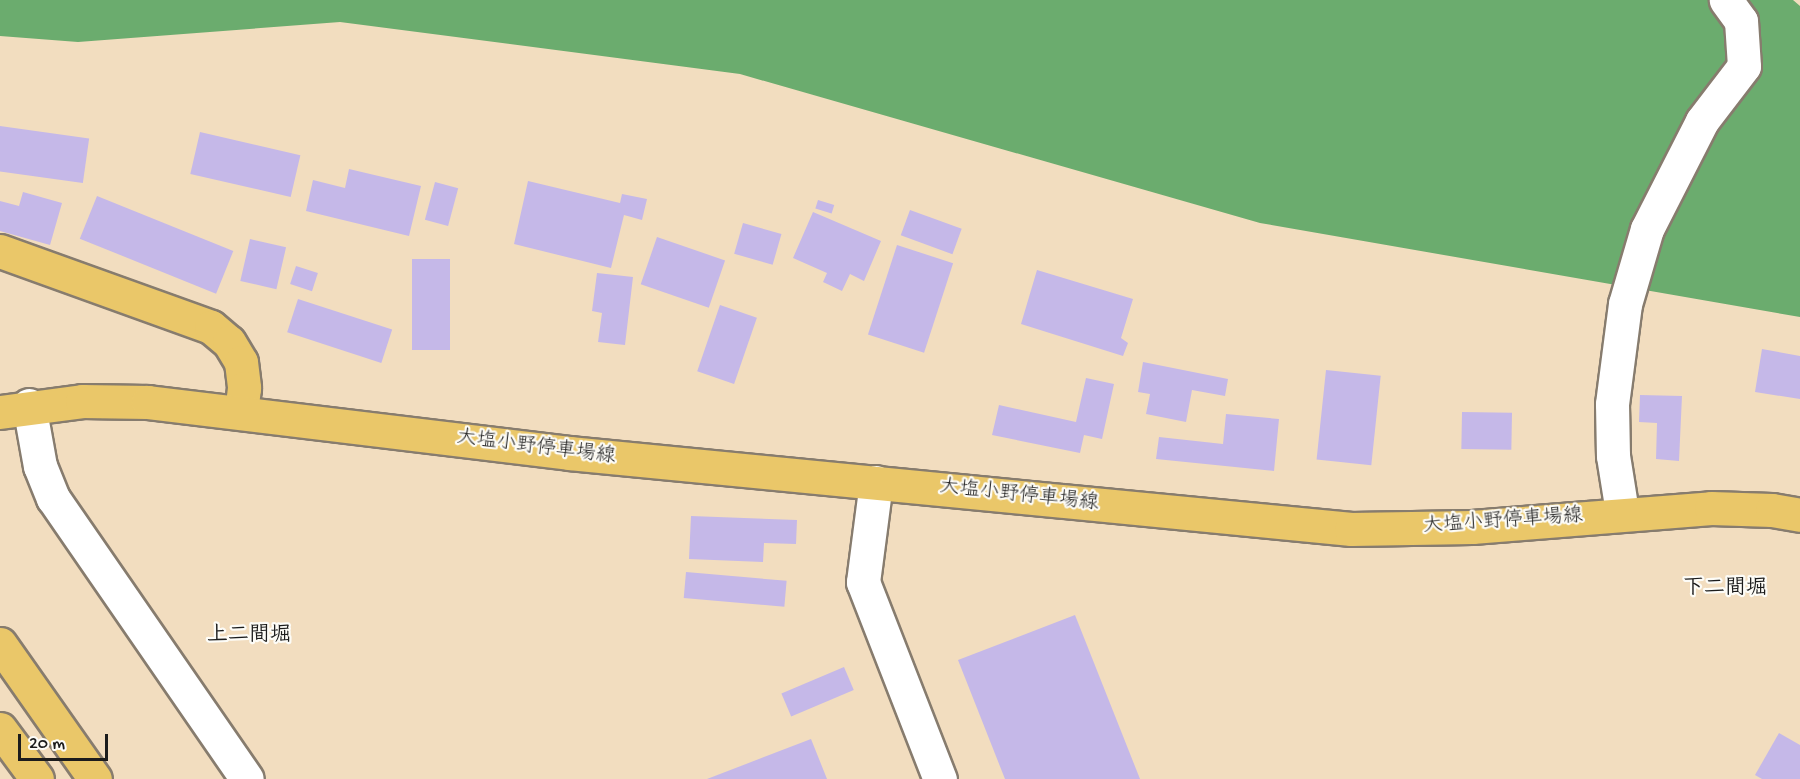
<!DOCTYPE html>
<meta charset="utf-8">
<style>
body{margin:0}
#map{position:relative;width:1800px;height:779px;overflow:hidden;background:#f2ddbf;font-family:"Gochi Hand","Klee One",sans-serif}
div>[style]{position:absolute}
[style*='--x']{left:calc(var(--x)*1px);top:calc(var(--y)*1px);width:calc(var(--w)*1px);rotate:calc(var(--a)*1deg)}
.forest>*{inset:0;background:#6bac6e}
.building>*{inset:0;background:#c5b8e8;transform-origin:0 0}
.roads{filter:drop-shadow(2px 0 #877c6e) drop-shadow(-2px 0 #877c6e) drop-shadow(0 2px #877c6e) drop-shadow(0 -2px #877c6e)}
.minor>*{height:33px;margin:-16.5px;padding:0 16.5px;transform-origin:16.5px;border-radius:16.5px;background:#fff}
.major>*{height:33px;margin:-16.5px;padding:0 16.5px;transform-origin:16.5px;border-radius:16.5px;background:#eac769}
.highway>*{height:33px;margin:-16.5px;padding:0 16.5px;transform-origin:16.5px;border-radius:16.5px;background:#eac769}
span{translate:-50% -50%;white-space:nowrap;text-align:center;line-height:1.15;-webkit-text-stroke:4.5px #fdfcf7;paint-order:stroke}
.street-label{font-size:20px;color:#1c1c1c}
.neighbourhood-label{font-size:21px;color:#1c1c1c;font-weight:700}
.scale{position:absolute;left:18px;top:734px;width:90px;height:27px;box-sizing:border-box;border:3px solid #1c1c1c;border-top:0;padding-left:8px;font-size:18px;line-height:21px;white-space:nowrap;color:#1c1c1c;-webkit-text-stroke:4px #fdfcf7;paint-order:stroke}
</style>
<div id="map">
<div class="forest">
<i style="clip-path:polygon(0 0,1793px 0,1800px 6px,1800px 317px,1260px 223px,740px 74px,340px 22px,78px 42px,0 36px)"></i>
</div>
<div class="building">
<i style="left:0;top:126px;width:90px;height:45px;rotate:8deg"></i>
<i style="left:200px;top:132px;width:103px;height:43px;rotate:13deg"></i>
<i style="clip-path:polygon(349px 169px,421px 186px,409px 236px,306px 211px,313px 180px,345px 188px)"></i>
<i style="clip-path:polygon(528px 181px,620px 203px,622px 194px,647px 199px,642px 220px,624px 215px,611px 268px,514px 244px)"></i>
<i style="left:435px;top:182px;width:24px;height:39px;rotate:15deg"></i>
<i style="clip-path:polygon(23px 192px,62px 203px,50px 245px,0 231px,0 201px,19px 206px)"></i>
<i style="left:97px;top:196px;width:147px;height:46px;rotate:22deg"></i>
<i style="left:818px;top:200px;width:17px;height:9px;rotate:17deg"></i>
<i style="left:910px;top:210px;width:55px;height:27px;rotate:20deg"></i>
<i style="clip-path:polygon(813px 212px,881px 241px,864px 281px,850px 274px,842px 291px,823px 282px,827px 273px,793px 258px)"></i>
<i style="left:743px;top:223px;width:40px;height:32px;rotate:16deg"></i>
<i style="left:657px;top:237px;width:72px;height:50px;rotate:19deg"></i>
<i style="left:250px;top:239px;width:37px;height:43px;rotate:13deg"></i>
<i style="left:897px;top:245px;width:59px;height:94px;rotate:18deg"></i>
<i style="left:412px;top:259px;width:38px;height:91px"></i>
<i style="left:296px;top:266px;width:23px;height:19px;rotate:18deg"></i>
<i style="clip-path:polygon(1037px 270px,1133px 299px,1121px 338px,1128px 343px,1123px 356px,1021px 324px)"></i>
<i style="clip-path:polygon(597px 273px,633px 277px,625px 345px,598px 342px,602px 313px,592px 311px)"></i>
<i style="left:298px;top:299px;width:99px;height:35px;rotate:18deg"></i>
<i style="left:720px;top:305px;width:39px;height:70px;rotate:19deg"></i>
<i style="clip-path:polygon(1762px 349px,1800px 356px,1800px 399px,1755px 392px)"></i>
<i style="clip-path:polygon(1143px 362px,1228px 379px,1225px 396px,1192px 390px,1186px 422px,1146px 414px,1150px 394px,1138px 392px)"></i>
<i style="left:1326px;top:370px;width:55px;height:90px;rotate:6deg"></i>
<i style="clip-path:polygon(1086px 378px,1114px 384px,1102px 439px,1084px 435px,1080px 453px,992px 435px,999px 405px,1076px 422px)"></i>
<i style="clip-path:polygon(1640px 395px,1682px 396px,1679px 461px,1656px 459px,1657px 423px,1639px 422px)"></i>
<i style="left:1462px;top:412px;width:50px;height:37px;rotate:1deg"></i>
<i style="clip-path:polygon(1226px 414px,1279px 419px,1274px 471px,1156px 459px,1159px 437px,1223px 444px)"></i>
<i style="clip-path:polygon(691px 516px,797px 520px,796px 544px,764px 543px,763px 562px,689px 559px)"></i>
<i style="left:686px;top:572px;width:101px;height:26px;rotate:5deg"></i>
<i style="clip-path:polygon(1075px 615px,1140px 779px,1005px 779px,958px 660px)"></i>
<i style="left:844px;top:667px;width:25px;height:68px;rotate:67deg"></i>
<i style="clip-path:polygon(1779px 733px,1800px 745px,1800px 779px,1762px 779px,1755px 775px)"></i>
<i style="clip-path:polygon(811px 739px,827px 779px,707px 779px)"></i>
</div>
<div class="roads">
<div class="minor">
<i style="--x:29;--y:405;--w:62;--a:79.8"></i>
<i style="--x:40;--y:466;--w:35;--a:68"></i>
<i style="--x:53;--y:498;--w:341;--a:55.4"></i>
<i style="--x:876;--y:482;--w:101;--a:97.4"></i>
<i style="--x:863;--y:582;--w:212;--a:68.7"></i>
<i style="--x:1622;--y:512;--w:57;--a:-99.1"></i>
<i style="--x:1613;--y:456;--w:52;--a:-91.1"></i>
<i style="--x:1612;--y:404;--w:101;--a:-82.6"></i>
<i style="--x:1625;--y:304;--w:78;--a:-73.7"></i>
<i style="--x:1647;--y:229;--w:121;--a:-63"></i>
<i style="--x:1702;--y:121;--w:69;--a:-52.6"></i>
<i style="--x:1744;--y:66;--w:45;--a:-93.8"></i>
<i style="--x:1741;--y:21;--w:26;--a:-126"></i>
</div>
<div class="major">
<i style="--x:0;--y:251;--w:224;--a:19.8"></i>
<i style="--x:211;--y:327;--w:23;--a:40"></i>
<i style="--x:229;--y:342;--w:23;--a:59"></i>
<i style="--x:241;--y:362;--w:26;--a:83"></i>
<i style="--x:244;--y:388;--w:23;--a:97"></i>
<i style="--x:0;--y:412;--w:83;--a:-7.6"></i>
<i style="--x:82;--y:401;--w:66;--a:0.9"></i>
<i style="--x:148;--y:402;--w:424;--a:6.9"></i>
<i style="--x:569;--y:453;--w:786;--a:5.55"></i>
<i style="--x:1351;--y:529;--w:121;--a:-0.9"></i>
<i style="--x:1472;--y:527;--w:240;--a:-4.5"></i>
<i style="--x:1711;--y:508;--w:61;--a:1.9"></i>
<i style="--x:1772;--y:510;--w:28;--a:10"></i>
</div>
<div class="highway">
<i style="--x:0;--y:644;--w:165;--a:54.9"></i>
<i style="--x:0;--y:729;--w:62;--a:53.5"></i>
</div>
</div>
<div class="street-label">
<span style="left:536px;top:448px;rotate:7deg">大塩小野停車場線</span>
<span style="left:1019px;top:496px;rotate:6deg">大塩小野停車場線</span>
<span style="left:1503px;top:522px;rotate:-4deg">大塩小野停車場線</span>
</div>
<div class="neighbourhood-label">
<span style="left:1725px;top:590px">下二間堀</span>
<span style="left:249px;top:637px">上二間堀</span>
</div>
<div class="scale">20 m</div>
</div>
